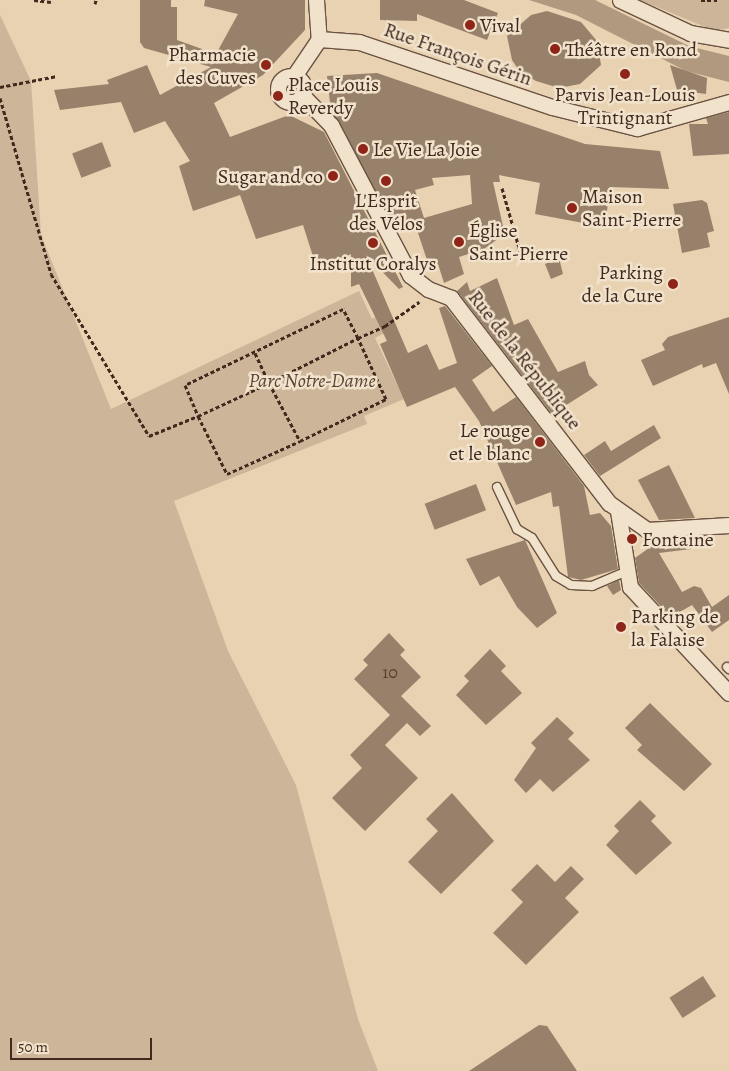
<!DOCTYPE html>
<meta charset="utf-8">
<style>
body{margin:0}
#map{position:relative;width:729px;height:1071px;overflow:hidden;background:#e9d2b1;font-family:Alegreya,serif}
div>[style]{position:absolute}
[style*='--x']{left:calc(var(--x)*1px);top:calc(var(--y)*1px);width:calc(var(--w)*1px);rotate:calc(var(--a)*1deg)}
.green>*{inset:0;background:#ccb598}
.water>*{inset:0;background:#b0997f}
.building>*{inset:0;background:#98816a;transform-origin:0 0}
.path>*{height:3px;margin-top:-1.5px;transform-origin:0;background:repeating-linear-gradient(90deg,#41291e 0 4px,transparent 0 6.5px)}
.roads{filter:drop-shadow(1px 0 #6b5343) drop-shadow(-1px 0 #6b5343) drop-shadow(0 1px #6b5343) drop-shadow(0 -1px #6b5343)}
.service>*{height:8px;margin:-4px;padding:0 4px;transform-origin:4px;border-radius:4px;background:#f1e2cc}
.minor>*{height:15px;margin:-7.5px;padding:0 7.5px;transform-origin:7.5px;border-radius:7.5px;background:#f1e2cc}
.minor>.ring{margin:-7.5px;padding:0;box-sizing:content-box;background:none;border:15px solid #f1e2cc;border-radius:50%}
.dots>*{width:14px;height:14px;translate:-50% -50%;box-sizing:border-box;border:2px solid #f1e2cc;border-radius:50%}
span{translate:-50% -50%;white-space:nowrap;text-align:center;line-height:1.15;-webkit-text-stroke:5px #f1e2cc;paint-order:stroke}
.number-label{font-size:18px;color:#573f31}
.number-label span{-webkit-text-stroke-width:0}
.poi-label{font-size:20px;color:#41291e}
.left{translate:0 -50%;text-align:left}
.right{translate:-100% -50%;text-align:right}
.street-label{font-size:20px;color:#41291e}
.park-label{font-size:20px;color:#5d4536;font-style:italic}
.scale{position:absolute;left:10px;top:1038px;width:142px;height:22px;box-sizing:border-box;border:2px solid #41291e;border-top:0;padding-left:6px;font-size:15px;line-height:18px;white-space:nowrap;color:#41291e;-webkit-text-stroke:4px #f1e2cc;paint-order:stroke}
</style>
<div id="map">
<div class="green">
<i style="clip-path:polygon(640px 0,729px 0,729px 28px,715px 31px)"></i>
<i style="clip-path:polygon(0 15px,31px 81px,41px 235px,111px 409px,359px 291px,372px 319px,379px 315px,388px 331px,375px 338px,404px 399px,364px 416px,367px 424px,174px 501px,228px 651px,296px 785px,358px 1019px,378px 1071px,0 1071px)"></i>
</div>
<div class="water">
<i style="clip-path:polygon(529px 0,595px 0,689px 46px,729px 56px,729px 82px,686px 71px,576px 15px)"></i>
</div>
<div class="building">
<i style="clip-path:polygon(140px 0,171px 0,171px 7px,177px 7px,177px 40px,216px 54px,238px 14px,204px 6px,205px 0,305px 0,305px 30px,263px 75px,214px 103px,230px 137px,289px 115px,324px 132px,403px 287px,399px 289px,366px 255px,408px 353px,427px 344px,439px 370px,457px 363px,439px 308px,445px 306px,492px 366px,472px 380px,493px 412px,516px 397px,584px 486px,590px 515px,600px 513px,611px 526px,618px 569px,581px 580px,568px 577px,559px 506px,553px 507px,551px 492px,516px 505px,479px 421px,455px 387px,407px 407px,380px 344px,387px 341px,359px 284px,351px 287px,351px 254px,317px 269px,303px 225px,256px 239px,240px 195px,193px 211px,179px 166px,190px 161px,165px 121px,134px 133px,121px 102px,60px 110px,54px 90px,109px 84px,107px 80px,147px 65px,160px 95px,211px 67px,144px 48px,140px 42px)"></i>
<i style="clip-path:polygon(380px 0,464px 0,498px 13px,487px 40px,417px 14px,417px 21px,380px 20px)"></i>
<i style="clip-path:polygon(547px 11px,581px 22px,597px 41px,601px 65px,580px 84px,559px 88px,536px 81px,520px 72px,512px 60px,507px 36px,531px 15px)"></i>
<i style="clip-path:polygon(670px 65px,707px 78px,706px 94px,677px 90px)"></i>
<i style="clip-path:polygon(evenodd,377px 73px,585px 144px,660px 151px,669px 189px,610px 187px,605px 227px,535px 214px,540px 183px,499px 175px,500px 182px,493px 182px,503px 226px,499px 238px,484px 249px,459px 257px,464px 274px,444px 283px,438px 264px,429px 266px,415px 224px,397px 230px,331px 112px,327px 76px,377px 73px,470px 175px,472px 204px,424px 218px,415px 190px,434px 185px,432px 178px,470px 175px)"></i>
<i style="clip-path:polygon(729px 112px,729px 154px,693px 156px,689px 124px,708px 124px,706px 118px)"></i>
<i style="left:102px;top:142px;width:26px;height:32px;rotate:69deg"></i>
<i style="clip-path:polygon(702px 200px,707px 203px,714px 231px,707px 233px,710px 247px,682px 253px,673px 204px)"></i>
<i style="clip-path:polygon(559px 258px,563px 274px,551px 279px,545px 264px)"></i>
<i style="clip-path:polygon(497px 278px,514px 325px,528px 319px,558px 372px,585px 361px,589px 375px,598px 385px,552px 414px,457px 291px,467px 282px,470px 291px)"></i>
<i style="clip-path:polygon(729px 317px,729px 394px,716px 363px,703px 368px,702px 364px,653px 386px,641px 360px,665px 350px,662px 344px,668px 337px)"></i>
<i style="clip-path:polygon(654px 425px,661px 438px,600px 476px,584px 455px,605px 441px,611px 451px)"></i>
<i style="clip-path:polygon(669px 465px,695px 518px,659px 520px,638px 480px)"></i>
<i style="left:476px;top:484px;width:28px;height:55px;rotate:69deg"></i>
<i style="clip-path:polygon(690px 537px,691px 549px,659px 553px,682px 592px,694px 586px,701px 588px,712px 607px,729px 595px,729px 620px,712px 632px,692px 605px,671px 617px,639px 583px,635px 558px,663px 538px)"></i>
<i style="clip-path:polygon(525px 540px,557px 613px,537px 628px,517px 607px,499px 576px,480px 586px,466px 559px)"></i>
<i style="clip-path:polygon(619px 580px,621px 590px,613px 595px,607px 586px)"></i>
<i style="clip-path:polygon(389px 633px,405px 650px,400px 655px,421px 677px,401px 696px,431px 726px,420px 736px,407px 723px,385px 745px,418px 778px,365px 831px,332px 798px,362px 768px,350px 755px,390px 715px,354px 679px,368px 665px,363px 660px)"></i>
<i style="clip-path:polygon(490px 649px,506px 666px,501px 671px,522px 693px,486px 725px,456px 695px,469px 681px,464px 676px)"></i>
<i style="clip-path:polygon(650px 703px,712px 764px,684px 791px,637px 750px,642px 745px,625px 728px)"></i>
<i style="clip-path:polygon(557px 717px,574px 733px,568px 739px,590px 760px,553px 792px,540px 779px,526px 793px,514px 780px,536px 748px,531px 743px)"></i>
<i style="clip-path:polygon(452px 793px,494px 841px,441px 894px,408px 862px,438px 831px,426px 819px)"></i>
<i style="clip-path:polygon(640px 800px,656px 816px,651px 821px,672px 843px,636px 875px,606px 845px,619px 831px,614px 826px)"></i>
<i style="clip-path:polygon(537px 864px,555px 882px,571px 866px,584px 879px,565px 898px,579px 912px,526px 965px,493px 933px,523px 902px,511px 890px)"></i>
<i style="left:703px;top:976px;width:24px;height:40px;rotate:57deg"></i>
<i style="clip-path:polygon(539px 1025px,547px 1026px,577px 1071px,469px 1071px)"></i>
</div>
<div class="path">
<i style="--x:34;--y:0;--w:17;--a:7"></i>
<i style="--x:701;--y:0;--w:16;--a:0"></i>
<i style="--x:95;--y:4;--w:4;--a:-76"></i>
<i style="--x:0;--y:87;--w:58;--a:-10.9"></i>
<i style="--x:0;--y:98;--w:183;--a:73.8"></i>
<i style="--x:51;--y:274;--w:189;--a:58.8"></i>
<i style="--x:149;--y:436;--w:53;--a:-22.2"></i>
<i style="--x:198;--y:416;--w:65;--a:63.4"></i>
<i style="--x:227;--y:474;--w:80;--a:-24.3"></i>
<i style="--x:502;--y:188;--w:66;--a:74.1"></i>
<i style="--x:255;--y:353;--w:33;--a:65"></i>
<i style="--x:269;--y:383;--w:66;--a:61.9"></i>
<i style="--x:300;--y:441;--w:96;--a:-26"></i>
<i style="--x:386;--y:399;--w:67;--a:-114.7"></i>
<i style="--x:358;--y:338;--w:33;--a:-117"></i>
<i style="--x:343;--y:309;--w:175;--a:154.3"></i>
<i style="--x:185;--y:385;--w:34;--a:67"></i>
<i style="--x:198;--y:416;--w:78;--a:-24.9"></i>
<i style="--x:269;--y:383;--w:100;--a:-26.8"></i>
<i style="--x:358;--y:338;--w:30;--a:-24"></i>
<i style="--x:385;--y:326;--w:42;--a:-35.2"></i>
</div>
<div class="roads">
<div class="service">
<i style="--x:497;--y:487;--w:47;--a:64.5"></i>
<i style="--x:517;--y:529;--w:17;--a:31"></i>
<i style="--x:532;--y:538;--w:45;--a:57.7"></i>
<i style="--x:556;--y:576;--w:17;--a:31"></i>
<i style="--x:571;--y:585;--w:21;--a:3"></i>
<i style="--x:592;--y:586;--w:38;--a:-23"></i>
<i style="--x:727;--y:667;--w:3;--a:45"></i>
</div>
<div class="minor">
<i style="--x:316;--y:0;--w:39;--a:86"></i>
<i style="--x:620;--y:0;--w:77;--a:25.2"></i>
<i style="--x:690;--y:33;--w:40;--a:10"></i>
<i style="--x:319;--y:39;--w:40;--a:4.3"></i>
<i style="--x:359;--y:42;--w:204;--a:18.6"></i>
<i style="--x:552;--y:107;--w:88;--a:13.9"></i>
<i style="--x:637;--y:128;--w:96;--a:-15.8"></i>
<i style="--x:294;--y:76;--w:45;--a:-56"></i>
<i class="ring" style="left:278px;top:76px;width:11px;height:11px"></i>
<i style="--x:302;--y:95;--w:42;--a:46"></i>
<i style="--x:331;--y:125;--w:170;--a:62.2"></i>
<i style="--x:410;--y:275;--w:23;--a:38"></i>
<i style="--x:428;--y:289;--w:25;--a:21"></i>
<i style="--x:451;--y:298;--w:259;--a:52.4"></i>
<i style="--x:609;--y:503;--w:47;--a:35.4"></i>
<i style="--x:647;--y:530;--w:82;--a:-3.5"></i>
<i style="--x:618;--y:511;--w:77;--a:81"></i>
<i style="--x:630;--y:587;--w:145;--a:47"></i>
</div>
</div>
<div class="dots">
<i style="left:470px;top:25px;background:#8f2418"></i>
<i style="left:555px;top:49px;background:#8f2418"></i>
<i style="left:266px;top:65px;background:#8f2418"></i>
<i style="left:625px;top:74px;background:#8f2418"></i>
<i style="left:278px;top:96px;background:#8f2418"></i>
<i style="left:363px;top:149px;background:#8f2418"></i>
<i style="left:333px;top:176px;background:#8f2418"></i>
<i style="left:386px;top:181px;background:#8f2418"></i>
<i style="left:572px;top:208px;background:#8f2418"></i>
<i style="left:459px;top:242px;background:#8f2418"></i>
<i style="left:373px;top:243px;background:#8f2418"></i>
<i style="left:673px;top:284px;background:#8f2418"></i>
<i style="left:540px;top:442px;background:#8f2418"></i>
<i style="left:632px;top:539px;background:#8f2418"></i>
<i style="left:621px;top:627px;background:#8f2418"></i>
</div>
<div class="number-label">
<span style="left:390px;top:672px">10</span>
</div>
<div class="poi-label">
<span class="left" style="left:480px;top:25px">Vival</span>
<span class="left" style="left:565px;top:49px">Théâtre en Rond</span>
<span class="right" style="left:256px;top:66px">Pharmacie<br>des Cuves</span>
<span class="left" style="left:288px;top:96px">Place Louis<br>Reverdy</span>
<span style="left:625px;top:106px">Parvis Jean-Louis<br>Trintignant</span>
<span class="left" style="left:373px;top:149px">Le Vie La Joie</span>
<span class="right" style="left:323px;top:176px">Sugar and co</span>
<span class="left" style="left:582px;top:208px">Maison<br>Saint-Pierre</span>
<span style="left:386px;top:212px">L'Esprit<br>des Vélos</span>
<span class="left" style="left:469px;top:242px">Église<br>Saint-Pierre</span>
<span style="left:373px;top:263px">Institut Coralys</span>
<span class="right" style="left:663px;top:284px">Parking<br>de la Cure</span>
<span class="right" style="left:530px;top:442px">Le rouge<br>et le blanc</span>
<span class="left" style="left:642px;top:539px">Fontaine</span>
<span class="left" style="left:631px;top:628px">Parking de<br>la Falaise</span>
</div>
<div class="street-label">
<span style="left:458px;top:54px;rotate:19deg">Rue François Gérin</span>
<span style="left:525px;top:360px;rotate:52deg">Rue de la République</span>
</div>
<div class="park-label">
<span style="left:312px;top:380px">Parc Notre-Dame</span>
</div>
<div class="scale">50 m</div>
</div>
